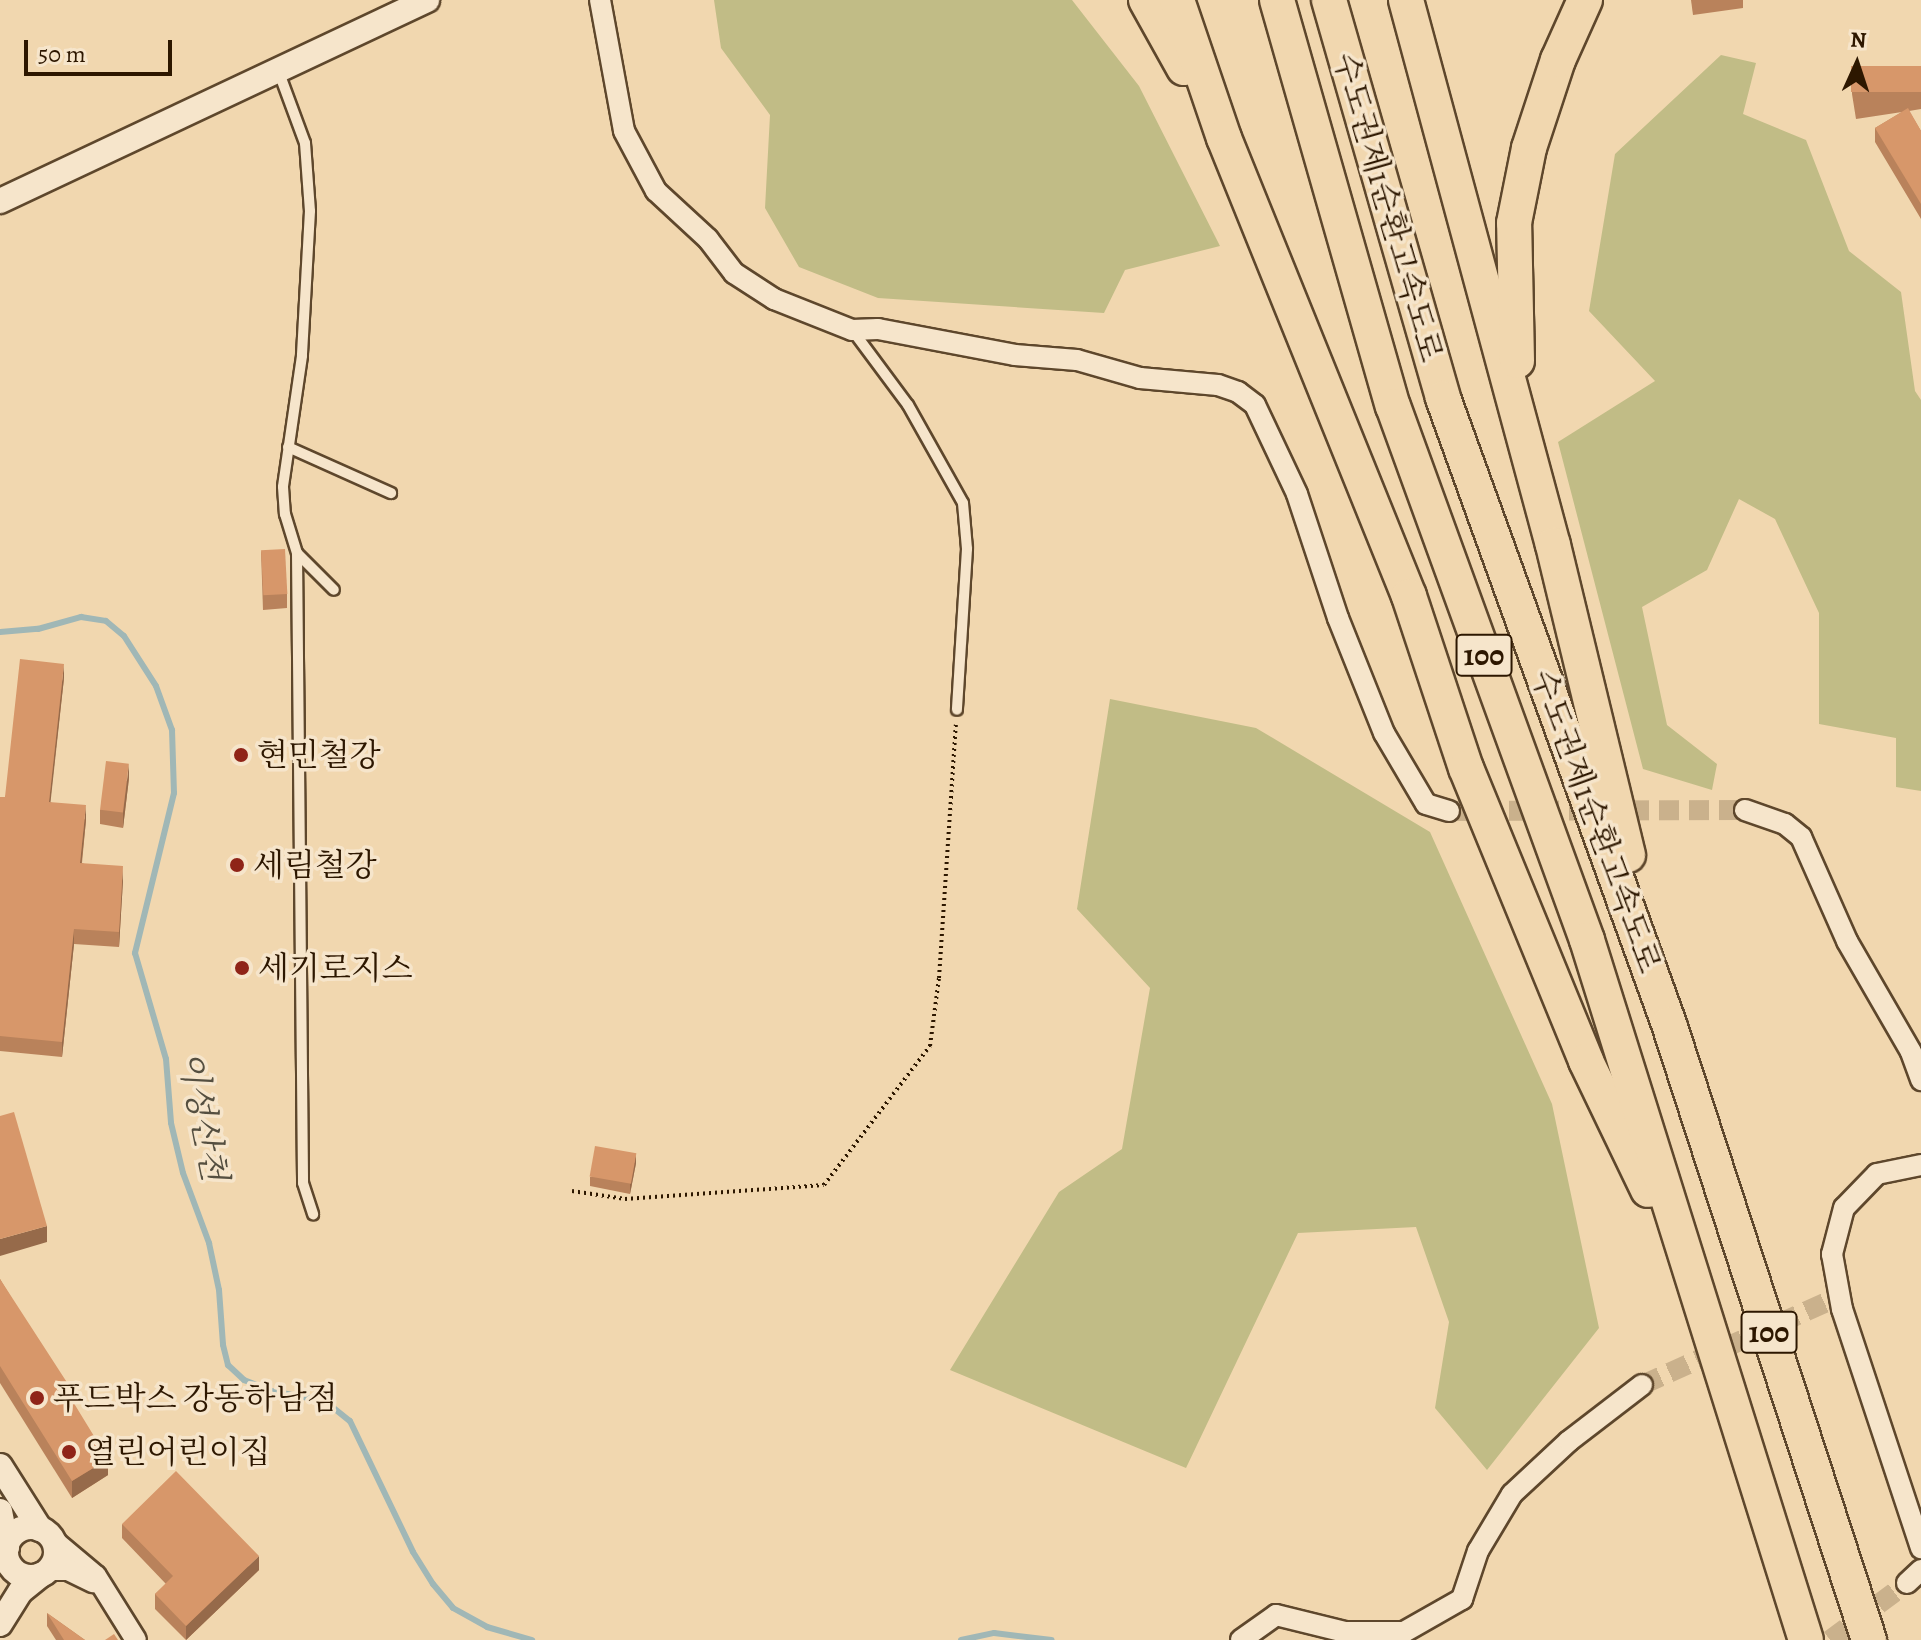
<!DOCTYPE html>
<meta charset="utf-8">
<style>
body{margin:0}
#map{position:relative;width:1921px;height:1640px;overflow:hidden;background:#f1d7af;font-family:Alegreya,"Noto Serif KR",serif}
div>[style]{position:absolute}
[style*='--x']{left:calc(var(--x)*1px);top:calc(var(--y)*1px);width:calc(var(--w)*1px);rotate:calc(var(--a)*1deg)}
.green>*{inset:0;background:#c1bc86}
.stream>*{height:6px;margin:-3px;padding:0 3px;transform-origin:3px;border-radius:3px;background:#a0b7b6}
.minor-tunnel>*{height:20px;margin-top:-10px;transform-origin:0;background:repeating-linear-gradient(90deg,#cab18c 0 20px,transparent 0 30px)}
.path>*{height:4px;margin-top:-2px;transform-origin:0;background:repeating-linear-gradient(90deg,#2d1700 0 2px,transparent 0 6px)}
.roads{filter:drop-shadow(2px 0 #5e472c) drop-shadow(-2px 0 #5e472c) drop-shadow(0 2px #5e472c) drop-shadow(0 -2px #5e472c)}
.service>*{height:10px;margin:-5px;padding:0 5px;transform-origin:5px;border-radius:5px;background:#f6e5cb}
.minor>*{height:20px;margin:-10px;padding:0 10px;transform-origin:10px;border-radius:10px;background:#f6e5cb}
.tertiary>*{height:24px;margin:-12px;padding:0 12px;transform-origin:12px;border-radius:12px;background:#f6e5cb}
.tertiary>.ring{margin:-12px;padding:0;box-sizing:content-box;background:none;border:24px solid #f6e5cb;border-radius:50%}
.motorway>*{height:34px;margin:-17px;padding:0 17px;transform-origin:17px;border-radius:17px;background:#f1d7af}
.wall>*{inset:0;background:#b9825b}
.shaded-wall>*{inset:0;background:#966a4a}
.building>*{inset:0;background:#d7976a;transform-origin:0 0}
.dots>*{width:22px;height:22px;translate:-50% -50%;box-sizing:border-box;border:4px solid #f6e5cb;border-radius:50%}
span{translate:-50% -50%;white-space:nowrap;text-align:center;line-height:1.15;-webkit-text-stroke:7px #f6e5cb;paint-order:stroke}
.shield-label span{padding:2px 6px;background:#f6e5cb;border:2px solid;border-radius:6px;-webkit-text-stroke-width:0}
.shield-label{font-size:30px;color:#2d1700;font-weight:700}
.street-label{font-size:32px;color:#2d1700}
.poi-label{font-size:32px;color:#2d1700}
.left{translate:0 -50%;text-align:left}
.water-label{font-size:34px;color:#554f40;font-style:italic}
.north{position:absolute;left:1817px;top:24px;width:80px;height:80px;-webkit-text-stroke:6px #f6e5cb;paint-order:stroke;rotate:3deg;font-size:22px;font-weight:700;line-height:32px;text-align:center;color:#2d1700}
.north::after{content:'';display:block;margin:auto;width:28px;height:36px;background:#2d1700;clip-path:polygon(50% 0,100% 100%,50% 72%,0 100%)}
.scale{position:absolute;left:24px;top:40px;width:148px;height:36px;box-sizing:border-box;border:4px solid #2d1700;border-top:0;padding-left:10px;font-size:24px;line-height:28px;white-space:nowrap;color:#2d1700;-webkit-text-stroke:6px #f6e5cb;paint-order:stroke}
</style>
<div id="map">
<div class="green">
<i style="clip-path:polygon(714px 0,1072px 0,1139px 86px,1220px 246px,1125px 270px,1104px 313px,878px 298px,799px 267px,765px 208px,770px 115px,721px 48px)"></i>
<i style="clip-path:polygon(1721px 55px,1756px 63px,1743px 114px,1806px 140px,1849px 251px,1901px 292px,1915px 391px,1921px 400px,1921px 791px,1896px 787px,1896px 738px,1819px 724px,1819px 613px,1775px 519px,1739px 499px,1707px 570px,1642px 607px,1667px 725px,1717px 764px,1712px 790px,1643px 769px,1558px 442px,1655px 381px,1589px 311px,1615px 154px)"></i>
<i style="clip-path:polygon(1110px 699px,1256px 728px,1430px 832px,1552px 1104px,1599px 1328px,1487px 1470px,1435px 1408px,1449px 1322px,1416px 1227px,1298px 1233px,1186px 1468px,950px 1370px,1059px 1192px,1122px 1149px,1150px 988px,1077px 909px)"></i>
</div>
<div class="stream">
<i style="--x:0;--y:632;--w:38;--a:-5"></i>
<i style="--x:38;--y:629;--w:45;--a:-15.6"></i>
<i style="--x:81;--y:617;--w:25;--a:9"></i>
<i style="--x:106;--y:621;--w:23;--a:40"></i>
<i style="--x:124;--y:636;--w:59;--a:57.4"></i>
<i style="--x:156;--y:686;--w:47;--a:70"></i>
<i style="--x:172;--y:730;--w:63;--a:88.2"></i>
<i style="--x:174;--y:793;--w:165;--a:103.7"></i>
<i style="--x:135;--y:953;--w:110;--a:73.7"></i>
<i style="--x:166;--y:1059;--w:64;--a:85.5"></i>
<i style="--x:171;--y:1123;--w:51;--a:76.5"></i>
<i style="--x:183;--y:1173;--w:75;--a:69.6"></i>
<i style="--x:209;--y:1243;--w:48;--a:78"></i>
<i style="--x:219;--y:1290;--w:55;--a:85.8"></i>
<i style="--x:223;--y:1345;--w:21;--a:76"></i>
<i style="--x:228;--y:1365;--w:22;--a:43"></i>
<i style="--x:244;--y:1380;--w:29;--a:22"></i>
<i style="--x:271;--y:1391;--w:55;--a:10.5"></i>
<i style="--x:325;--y:1401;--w:32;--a:39"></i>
<i style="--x:350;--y:1421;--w:145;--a:64.3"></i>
<i style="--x:413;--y:1552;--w:38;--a:58"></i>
<i style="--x:433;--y:1584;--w:31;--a:50"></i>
<i style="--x:453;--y:1608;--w:39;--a:29"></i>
<i style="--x:487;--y:1627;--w:47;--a:16.1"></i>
<i style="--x:961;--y:1640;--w:34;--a:-12"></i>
<i style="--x:994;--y:1633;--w:58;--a:6.9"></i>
</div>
<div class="minor-tunnel">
<i style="--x:1449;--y:811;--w:296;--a:-0.2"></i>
<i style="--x:1642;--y:1385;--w:217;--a:-24.2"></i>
<i style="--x:1830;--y:1640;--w:96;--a:-36.5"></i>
</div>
<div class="path">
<i style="--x:572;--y:1191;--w:54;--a:8.6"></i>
<i style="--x:625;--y:1199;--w:199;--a:-4"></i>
<i style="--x:824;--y:1185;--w:175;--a:-52.7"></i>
<i style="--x:930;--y:1046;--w:69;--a:-82.5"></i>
<i style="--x:939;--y:978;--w:254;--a:-86.2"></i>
</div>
<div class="roads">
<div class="service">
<i style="--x:278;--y:70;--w:78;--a:69.7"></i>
<i style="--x:305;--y:143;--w:68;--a:85.8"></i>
<i style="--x:310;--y:211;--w:145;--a:93.2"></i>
<i style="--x:302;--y:356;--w:132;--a:98.3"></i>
<i style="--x:283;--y:487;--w:27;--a:86"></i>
<i style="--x:285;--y:514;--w:41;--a:72.9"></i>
<i style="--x:297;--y:553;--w:630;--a:89.45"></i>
<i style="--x:303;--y:1183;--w:33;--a:72"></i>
<i style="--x:853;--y:331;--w:92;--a:53.4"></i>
<i style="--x:908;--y:405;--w:112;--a:60.7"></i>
<i style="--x:963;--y:503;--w:46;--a:85"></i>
<i style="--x:967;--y:549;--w:161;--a:93.6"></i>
<i style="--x:288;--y:447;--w:113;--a:24.1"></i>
<i style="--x:297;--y:553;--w:52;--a:45"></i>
</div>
<div class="minor">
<i style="--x:600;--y:0;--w:133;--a:79.6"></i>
<i style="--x:624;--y:131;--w:68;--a:61.9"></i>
<i style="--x:656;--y:191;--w:71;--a:42.7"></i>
<i style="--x:708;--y:239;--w:43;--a:52.6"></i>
<i style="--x:734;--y:273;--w:48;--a:33"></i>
<i style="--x:774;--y:299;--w:84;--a:21.7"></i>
<i style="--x:852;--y:330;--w:26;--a:-2"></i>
<i style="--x:878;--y:329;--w:139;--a:10.7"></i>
<i style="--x:1015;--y:355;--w:62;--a:4.6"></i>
<i style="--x:1077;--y:360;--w:66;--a:15.9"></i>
<i style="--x:1140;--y:378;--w:78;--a:5.1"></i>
<i style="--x:1218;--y:385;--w:21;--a:19"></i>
<i style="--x:1238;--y:392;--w:21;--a:37"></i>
<i style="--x:1255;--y:405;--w:98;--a:64.7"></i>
<i style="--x:1297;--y:494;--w:131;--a:71.7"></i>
<i style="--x:1338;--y:618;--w:124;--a:68.2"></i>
<i style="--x:1384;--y:733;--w:82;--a:59.4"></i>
<i style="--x:1426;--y:804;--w:24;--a:17"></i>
<i style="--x:1745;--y:810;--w:42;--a:19.3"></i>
<i style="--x:1785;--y:824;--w:21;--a:39"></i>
<i style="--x:1801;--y:837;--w:114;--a:66.1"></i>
<i style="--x:1847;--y:941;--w:128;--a:60"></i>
<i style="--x:1911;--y:1052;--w:30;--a:70"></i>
<i style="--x:1921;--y:1165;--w:45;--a:168.4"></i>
<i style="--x:1877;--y:1174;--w:47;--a:134.1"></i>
<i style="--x:1844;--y:1208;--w:48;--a:104.6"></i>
<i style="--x:1832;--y:1254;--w:56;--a:79.7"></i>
<i style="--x:1842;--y:1309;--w:252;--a:71.7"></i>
<i style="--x:53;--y:1540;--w:56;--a:39.9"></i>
<i style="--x:96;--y:1576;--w:75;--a:58"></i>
<i style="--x:47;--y:1570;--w:21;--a:0"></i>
<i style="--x:68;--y:1570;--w:28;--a:26"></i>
<i style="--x:1907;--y:1583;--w:19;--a:-43"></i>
<i style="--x:1241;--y:1640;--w:43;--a:-35.5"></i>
<i style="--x:1276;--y:1615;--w:71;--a:13.8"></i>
<i style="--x:1345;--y:1632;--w:59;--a:0"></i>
<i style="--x:1404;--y:1632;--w:67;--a:-29.6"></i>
<i style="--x:1462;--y:1599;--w:51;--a:-71.6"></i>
<i style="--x:1478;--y:1551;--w:66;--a:-59.2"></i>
<i style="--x:1512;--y:1494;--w:78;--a:-42.9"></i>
<i style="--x:1569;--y:1441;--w:92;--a:-37.5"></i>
</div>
<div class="tertiary">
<i style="--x:0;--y:201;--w:472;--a:-25.2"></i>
<i style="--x:0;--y:1466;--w:75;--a:57.6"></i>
<i style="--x:0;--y:1511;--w:37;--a:79"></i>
<i class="ring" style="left:6px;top:1527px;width:26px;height:26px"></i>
<i style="--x:0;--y:1624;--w:39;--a:-58"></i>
<i style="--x:21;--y:1591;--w:26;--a:-39"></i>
</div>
<div class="motorway">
<i style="--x:1146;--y:0;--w:78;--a:60.8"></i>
<i style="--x:1177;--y:0;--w:146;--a:71.2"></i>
<i style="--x:1224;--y:138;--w:494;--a:68"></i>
<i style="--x:1409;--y:596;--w:181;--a:71.7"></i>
<i style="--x:1466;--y:768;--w:317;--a:67.7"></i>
<i style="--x:1586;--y:1061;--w:143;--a:64.3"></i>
<i style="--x:1277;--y:0;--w:422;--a:74.1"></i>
<i style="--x:1393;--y:406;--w:568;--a:70.03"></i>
<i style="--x:1587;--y:940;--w:733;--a:72.63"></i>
<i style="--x:1329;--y:0;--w:414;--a:74"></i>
<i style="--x:1443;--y:398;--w:666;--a:70.15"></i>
<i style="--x:1669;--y:1024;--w:648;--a:72.01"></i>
<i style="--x:1406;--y:0;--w:564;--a:74.91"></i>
<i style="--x:1553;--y:545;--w:319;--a:76.4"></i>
<i style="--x:1517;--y:361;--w:138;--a:-91.2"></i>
<i style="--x:1514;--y:223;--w:76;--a:-78.7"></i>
<i style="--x:1529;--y:148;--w:93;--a:-71.8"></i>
<i style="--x:1558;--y:60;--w:66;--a:-65.8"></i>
</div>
</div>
<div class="wall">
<i style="clip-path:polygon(1691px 0,1743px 0,1743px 8px,1693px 15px)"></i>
<i style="clip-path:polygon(1921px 66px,1921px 109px,1909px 111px,1921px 131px,1921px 219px,1875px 142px,1875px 128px,1902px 112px,1856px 119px,1852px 94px,1852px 77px)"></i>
<i style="clip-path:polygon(261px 551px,287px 594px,287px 608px,263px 610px)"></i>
<i style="clip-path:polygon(64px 678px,50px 802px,86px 820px,82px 863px,123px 880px,119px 947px,74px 944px,62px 1057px,0 1051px,0 797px,5px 797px)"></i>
<i style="clip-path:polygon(129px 778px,123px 828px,100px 824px,100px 810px)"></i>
<i style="clip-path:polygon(636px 1163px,630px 1194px,590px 1186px,590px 1177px)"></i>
<i style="clip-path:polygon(0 1279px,68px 1393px,108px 1475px,72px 1498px,0 1383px)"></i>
<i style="clip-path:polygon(122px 1524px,259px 1570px,186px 1640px,155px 1609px,155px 1594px,166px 1584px,122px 1538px)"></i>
<i style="clip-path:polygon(47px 1613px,85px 1640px,56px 1640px,47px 1626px)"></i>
</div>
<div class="shaded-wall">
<i style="clip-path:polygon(64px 664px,64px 678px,49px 816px,49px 802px)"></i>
<i style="clip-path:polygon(129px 764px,129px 778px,123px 828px,123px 813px)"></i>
<i style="clip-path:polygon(86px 805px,86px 820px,80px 877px,80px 863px)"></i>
<i style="clip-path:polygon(123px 866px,123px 880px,119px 947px,119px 932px)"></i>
<i style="clip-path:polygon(74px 929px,74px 944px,62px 1057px,62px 1042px)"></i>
<i style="clip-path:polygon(636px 1153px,636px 1163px,630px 1194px,630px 1184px)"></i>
<i style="clip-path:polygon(47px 1226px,47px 1242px,0 1256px,0 1239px)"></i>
<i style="clip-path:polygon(108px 1459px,108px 1475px,72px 1498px,72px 1481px)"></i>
<i style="clip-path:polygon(259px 1556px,259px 1570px,186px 1640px,186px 1626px)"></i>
</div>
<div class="building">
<i style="left:1921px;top:66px;width:26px;height:70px;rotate:90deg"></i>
<i style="clip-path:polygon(1908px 108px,1921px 131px,1921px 204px,1875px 128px)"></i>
<i style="left:285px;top:549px;width:45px;height:24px;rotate:87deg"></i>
<i style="clip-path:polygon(20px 659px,64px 664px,49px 802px,86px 805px,80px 863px,123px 866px,119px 932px,74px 929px,62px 1042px,0 1036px,0 797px,5px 797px)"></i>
<i style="left:106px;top:761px;width:23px;height:49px;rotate:7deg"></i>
<i style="clip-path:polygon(14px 1112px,47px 1226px,0 1239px,0 1116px)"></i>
<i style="left:595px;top:1146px;width:42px;height:31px;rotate:10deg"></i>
<i style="clip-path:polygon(0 1279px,68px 1384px,64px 1387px,108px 1459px,72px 1481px,0 1366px)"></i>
<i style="clip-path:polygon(176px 1471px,259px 1556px,186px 1626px,155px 1594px,173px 1576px,122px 1524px)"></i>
<i style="clip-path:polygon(47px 1613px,85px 1640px,64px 1640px)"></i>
<i style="clip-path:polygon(114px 1634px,118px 1640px,105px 1640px)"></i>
</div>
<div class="dots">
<i style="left:241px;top:755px;background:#8f2418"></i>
<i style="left:237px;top:865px;background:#8f2418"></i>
<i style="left:242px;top:968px;background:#8f2418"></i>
<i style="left:37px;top:1398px;background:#8f2418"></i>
<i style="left:69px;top:1452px;background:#8f2418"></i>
</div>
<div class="shield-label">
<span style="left:1484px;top:655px">100</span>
<span style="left:1769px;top:1332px">100</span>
</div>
<div class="street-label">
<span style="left:1388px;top:207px;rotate:74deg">수도권제1순환고속도로</span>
<span style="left:1596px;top:821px;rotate:70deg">수도권제1순환고속도로</span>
</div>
<div class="poi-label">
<span class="left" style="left:257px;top:755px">현민철강</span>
<span class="left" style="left:253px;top:865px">세림철강</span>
<span class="left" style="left:258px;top:968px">세기로지스</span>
<span class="left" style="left:53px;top:1398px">푸드박스 강동하남점</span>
<span class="left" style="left:85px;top:1452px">열린어린이집</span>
</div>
<div class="water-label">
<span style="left:203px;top:1116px;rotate:79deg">이성산천</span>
</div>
<div class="north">N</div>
<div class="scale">50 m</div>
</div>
